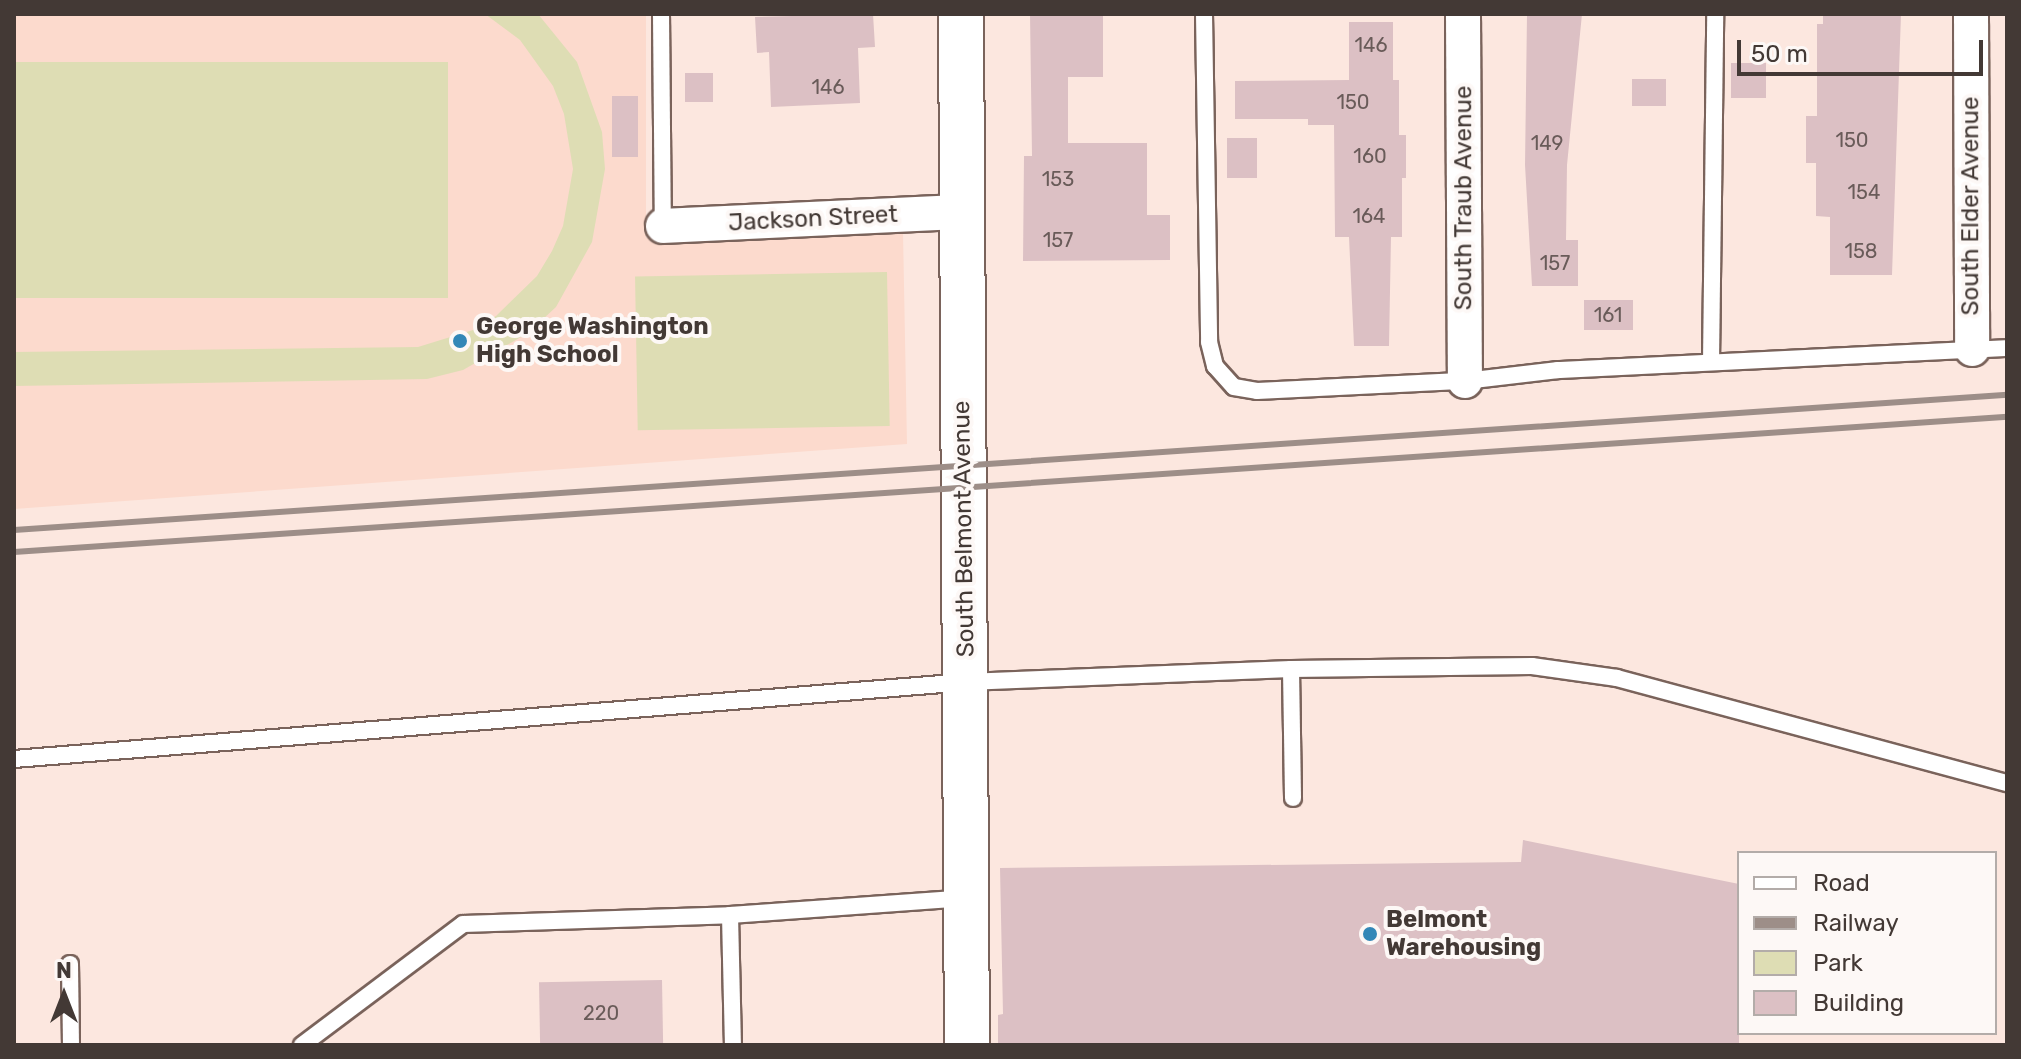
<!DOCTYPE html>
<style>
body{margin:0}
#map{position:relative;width:2021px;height:1059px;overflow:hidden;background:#fce7df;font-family:Rubik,sans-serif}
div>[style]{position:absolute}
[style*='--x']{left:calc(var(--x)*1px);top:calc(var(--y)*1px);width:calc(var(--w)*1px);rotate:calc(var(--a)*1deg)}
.built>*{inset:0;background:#fcdacd}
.green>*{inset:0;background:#deddb4;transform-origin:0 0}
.building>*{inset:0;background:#dcc0c4;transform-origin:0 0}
.roads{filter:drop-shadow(2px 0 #7a635b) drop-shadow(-2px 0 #7a635b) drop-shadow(0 2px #7a635b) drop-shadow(0 -2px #7a635b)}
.service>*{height:16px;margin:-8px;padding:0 8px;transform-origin:8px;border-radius:8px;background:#fff}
.minor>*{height:34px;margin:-17px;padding:0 17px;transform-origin:17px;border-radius:17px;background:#fff}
.secondary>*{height:44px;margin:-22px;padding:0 22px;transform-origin:22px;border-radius:22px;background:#fff}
.rail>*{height:6px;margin:-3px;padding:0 3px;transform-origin:3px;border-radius:3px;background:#9d8e88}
.dots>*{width:22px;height:22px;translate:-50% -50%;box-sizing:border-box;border:4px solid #fdf8f6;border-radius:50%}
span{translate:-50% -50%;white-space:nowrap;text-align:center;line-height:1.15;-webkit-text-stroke:8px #fdf8f6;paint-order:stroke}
.number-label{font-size:20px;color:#695b59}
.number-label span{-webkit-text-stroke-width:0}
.street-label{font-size:24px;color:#433935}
.poi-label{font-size:24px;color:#433935;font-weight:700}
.left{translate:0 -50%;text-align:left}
.frame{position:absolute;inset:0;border:16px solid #433935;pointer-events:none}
.legend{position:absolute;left:1737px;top:851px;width:260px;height:184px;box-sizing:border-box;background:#fdf8f6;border:2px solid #b3aca9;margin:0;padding:10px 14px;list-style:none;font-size:24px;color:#433935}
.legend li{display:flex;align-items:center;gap:16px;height:40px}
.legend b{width:40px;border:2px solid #b3aca9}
.north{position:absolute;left:24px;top:955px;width:80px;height:80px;-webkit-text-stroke:6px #fdf8f6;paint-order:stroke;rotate:0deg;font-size:22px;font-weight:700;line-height:32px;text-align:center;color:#433935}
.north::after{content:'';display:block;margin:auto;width:28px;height:36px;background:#433935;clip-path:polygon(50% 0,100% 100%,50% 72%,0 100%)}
.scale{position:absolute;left:1737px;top:40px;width:246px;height:36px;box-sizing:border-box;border:4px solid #433935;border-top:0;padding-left:10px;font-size:24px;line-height:28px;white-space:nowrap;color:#433935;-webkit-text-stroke:6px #fdf8f6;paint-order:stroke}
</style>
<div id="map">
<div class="built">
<i style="clip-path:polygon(14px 14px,646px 14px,646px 238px,903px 232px,907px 444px,14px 509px)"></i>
</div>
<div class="green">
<i style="clip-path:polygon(485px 14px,538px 14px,577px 62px,602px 132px,605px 169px,592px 242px,556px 307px,528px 333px,463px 370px,427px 379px,14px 386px,14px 352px,418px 347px,473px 330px,496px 316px,537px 276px,552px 251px,563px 226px,573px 169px,564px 114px,553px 86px,520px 40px)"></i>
<i style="left:448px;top:62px;width:236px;height:434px;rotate:90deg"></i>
<i style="left:887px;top:272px;width:154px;height:252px;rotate:89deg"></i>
</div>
<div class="building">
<i style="clip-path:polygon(873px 14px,875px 47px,858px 48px,860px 103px,771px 107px,769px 52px,757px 53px,755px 17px)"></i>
<i style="clip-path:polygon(1030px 14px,1103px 14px,1103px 77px,1068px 77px,1068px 143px,1147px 143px,1147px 215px,1170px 215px,1170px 260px,1023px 261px,1024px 156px,1032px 156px)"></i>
<i style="clip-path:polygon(1527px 14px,1582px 14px,1567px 165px,1566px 240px,1578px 240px,1578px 286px,1532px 286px,1525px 165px)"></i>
<i style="clip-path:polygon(1823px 14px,1901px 14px,1892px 275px,1830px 275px,1830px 217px,1816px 216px,1816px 163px,1806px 163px,1806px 116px,1817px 116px,1817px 24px,1823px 24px)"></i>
<i style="clip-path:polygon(1349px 22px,1393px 22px,1393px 80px,1399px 80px,1399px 135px,1406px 135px,1406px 178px,1402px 178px,1402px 237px,1391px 237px,1389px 346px,1354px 346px,1349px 237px,1335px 237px,1334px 125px,1308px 125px,1308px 119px,1235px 119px,1235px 81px,1349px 80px)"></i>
<i style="left:1731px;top:63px;width:35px;height:35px"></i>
<i style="left:685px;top:73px;width:28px;height:29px"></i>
<i style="left:1632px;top:79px;width:34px;height:27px"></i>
<i style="left:612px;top:96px;width:26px;height:61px"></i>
<i style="left:1227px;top:138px;width:30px;height:40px"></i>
<i style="left:1584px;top:300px;width:49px;height:30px"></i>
<i style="clip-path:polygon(1523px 840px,1739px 884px,1739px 1045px,998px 1045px,998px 1015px,1003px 1014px,1000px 868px,1521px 862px)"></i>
<i style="left:662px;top:980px;width:65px;height:123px;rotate:89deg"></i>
</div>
<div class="roads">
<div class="service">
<i style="--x:661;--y:14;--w:212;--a:89.5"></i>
<i style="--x:1204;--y:14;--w:328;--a:89.1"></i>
<i style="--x:1209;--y:342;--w:25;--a:76"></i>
<i style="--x:1215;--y:366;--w:28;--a:48"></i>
<i style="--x:1234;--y:387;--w:23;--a:10"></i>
<i style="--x:1257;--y:391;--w:208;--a:-2.8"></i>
<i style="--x:1465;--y:381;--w:94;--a:-6.7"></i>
<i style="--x:1558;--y:370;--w:450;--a:-2.8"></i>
<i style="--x:1711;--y:362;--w:348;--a:-89.3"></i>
<i style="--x:1291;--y:669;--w:129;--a:89.1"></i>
<i style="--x:14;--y:759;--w:955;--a:-4.62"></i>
<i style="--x:966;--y:682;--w:325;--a:-2.3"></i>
<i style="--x:1291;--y:669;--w:241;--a:-0.7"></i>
<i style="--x:1532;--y:666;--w:86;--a:8"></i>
<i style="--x:1617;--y:678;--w:404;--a:15.1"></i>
<i style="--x:730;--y:915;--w:130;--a:88.7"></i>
<i style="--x:70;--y:964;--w:81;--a:89.3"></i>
<i style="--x:302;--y:1045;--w:201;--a:-36.9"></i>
<i style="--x:463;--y:924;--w:267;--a:-1.9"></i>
<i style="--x:730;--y:915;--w:236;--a:-4.1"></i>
</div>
<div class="minor">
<i style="--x:1463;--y:14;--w:367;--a:89.7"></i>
<i style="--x:1971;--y:14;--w:335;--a:89.8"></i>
<i style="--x:663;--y:226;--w:300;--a:-2.7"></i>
</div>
<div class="secondary">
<i style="--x:961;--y:14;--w:1031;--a:89.67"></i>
</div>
</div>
<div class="rail">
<i style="--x:14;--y:530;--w:1998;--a:-3.88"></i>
<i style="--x:14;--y:552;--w:1998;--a:-3.88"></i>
</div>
<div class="dots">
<i style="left:460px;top:341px;background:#3387b7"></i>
<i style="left:1370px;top:934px;background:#3387b7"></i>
</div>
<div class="number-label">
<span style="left:1371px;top:45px">146</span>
<span style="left:828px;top:87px">146</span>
<span style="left:1353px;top:102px">150</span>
<span style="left:1852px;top:140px">150</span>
<span style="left:1547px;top:143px">149</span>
<span style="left:1370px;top:156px">160</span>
<span style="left:1058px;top:179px">153</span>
<span style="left:1864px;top:192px">154</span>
<span style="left:1369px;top:216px">164</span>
<span style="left:1058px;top:240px">157</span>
<span style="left:1861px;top:251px">158</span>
<span style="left:1555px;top:263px">157</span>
<span style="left:1608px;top:315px">161</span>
<span style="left:601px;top:1013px">220</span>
</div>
<div class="street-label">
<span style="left:1464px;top:198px;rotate:-90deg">South Traub Avenue</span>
<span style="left:1971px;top:206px;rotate:-90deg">South Elder Avenue</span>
<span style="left:813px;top:219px;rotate:-3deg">Jackson Street</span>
<span style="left:964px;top:529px;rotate:-91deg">South Belmont Avenue</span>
</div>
<div class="poi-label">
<span class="left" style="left:476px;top:341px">George Washington<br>High School</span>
<span class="left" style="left:1386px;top:934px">Belmont<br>Warehousing</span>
</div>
<div class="frame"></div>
<ul class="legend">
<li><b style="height:10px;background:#fff"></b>Road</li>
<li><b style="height:10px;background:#9d8e88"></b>Railway</li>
<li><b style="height:22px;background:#deddb4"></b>Park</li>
<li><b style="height:22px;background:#dcc0c4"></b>Building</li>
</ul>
<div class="north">N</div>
<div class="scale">50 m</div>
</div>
